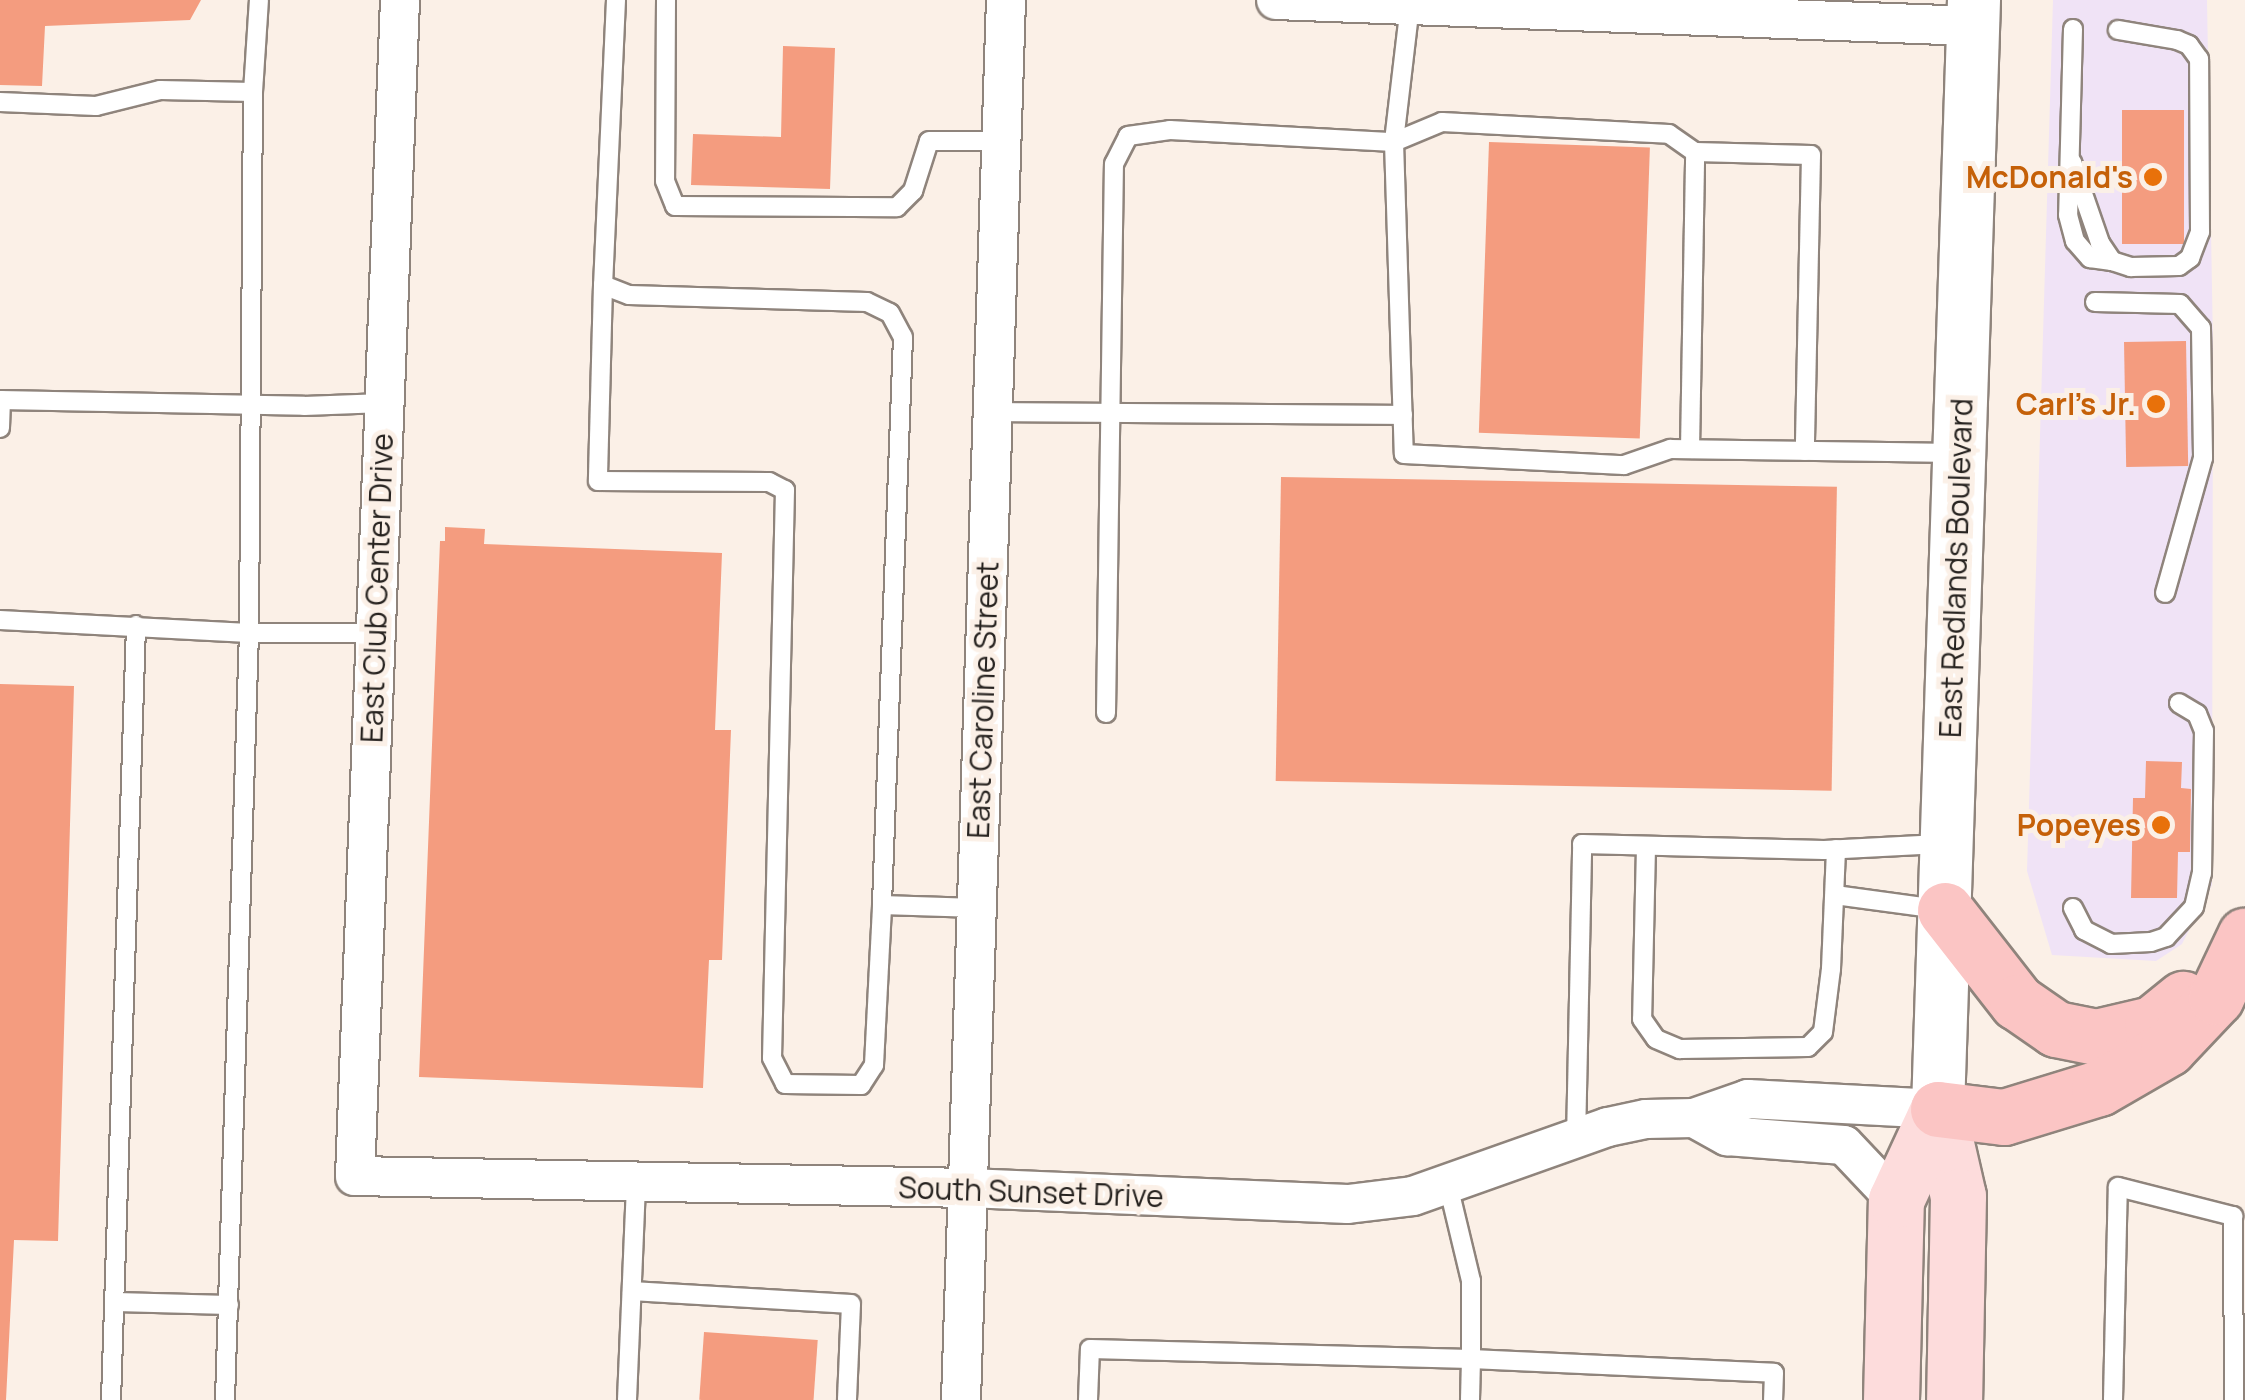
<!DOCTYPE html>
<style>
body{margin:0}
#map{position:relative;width:2245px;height:1400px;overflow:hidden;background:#fbf0e7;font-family:Manrope,sans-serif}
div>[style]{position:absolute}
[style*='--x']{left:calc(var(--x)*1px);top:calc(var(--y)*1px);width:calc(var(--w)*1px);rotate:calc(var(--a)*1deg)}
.commercial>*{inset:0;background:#f0e3f6}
.building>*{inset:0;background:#f49c7f;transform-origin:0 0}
.roads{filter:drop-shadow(2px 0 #8f847c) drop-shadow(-2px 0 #8f847c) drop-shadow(0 2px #8f847c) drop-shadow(0 -2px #8f847c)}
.lane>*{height:18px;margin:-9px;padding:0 9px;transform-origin:9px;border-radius:9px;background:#fff}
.street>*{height:38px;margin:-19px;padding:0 19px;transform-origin:19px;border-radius:19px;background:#fff}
.secondary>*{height:52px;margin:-26px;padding:0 26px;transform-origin:26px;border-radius:26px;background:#fff}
.primary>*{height:55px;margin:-27.5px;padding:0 27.5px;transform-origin:27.5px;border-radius:27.5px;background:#fddcdc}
.highway>*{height:55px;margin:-27.5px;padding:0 27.5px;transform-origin:27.5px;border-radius:27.5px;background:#fbc5c4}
.dots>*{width:28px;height:28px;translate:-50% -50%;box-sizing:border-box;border:5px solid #fbf0e7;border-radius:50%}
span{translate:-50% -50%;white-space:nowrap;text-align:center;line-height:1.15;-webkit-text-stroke:10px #fbf0e7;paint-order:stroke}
.food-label{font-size:30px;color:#c56008;font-weight:700}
.right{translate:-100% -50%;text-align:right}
.street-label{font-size:30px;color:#26221f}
</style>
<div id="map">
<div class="commercial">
<i style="clip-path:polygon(2053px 0,2207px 0,2213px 345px,2212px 885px,2182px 944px,2156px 961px,2052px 955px,2027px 871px)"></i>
</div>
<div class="building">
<i style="clip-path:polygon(0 0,201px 0,190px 20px,45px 26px,42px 86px,0 85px)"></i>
<i style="clip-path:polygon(783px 46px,835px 48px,830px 189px,691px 185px,693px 134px,781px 137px)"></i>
<i style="left:2122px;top:110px;width:62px;height:134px"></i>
<i style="left:1489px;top:142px;width:161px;height:291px;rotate:2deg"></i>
<i style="left:2186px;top:341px;width:125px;height:62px;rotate:89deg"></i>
<i style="left:1281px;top:477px;width:556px;height:304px;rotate:1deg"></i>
<i style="clip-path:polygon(445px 527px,485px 529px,484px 544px,722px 553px,715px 730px,731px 730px,722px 960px,709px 960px,703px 1088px,419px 1077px,440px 541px,445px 541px)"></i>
<i style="clip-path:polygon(0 684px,74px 686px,58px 1241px,14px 1240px,6px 1400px,0 1400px)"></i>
<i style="clip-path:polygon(2146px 761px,2182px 762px,2181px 788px,2191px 789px,2190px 852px,2178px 852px,2177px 898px,2131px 898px,2133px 798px,2145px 798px)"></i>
<i style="left:704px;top:1332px;width:114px;height:68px;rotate:4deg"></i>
</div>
<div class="roads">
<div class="lane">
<i style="--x:616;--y:0;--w:285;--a:92.6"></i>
<i style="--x:603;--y:285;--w:28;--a:21"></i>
<i style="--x:629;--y:295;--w:238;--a:1.7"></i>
<i style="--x:867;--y:302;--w:25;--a:26"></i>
<i style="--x:890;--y:313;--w:27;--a:62"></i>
<i style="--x:903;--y:337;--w:568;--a:92.12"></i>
<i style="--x:882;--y:905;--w:95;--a:1.8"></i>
<i style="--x:666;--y:0;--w:181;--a:90.3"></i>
<i style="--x:665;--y:181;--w:27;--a:68"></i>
<i style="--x:675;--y:206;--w:222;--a:0.3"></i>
<i style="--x:897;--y:207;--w:23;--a:-45"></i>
<i style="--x:913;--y:191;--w:52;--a:-72.3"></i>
<i style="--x:929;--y:141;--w:72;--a:0"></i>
<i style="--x:1410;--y:5;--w:138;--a:96.7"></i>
<i style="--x:1394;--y:142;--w:312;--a:88.2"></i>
<i style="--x:1404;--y:454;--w:220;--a:2.9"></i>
<i style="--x:1624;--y:465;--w:49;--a:-19.2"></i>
<i style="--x:1670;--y:449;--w:284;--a:0.8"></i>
<i style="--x:2073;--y:29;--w:186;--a:91.5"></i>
<i style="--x:2068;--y:215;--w:27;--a:75"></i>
<i style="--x:2075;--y:241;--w:23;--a:49"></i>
<i style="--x:2090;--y:258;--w:22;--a:8"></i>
<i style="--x:0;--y:102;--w:96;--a:2.4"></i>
<i style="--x:96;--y:106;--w:66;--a:-14"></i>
<i style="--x:160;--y:90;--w:93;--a:1.2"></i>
<i style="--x:253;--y:92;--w:92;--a:-86.3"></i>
<i style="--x:2072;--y:162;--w:86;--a:70.9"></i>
<i style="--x:2100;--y:243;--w:22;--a:56"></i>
<i style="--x:2112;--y:261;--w:20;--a:18"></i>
<i style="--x:2131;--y:267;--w:48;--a:-1.2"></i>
<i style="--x:2179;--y:266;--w:14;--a:-36"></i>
<i style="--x:2190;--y:258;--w:28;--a:-69"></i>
<i style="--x:2200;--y:232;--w:173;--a:-90.3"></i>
<i style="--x:2199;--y:59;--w:17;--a:-126"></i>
<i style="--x:2189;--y:45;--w:13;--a:-157"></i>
<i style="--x:2177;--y:40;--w:60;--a:-170.4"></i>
<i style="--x:603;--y:285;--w:196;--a:91.5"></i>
<i style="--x:598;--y:481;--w:171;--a:0.3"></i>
<i style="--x:769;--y:482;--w:18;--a:27"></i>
<i style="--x:785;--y:490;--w:568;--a:91.31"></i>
<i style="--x:772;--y:1058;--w:29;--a:63"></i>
<i style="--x:785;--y:1084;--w:76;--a:0.8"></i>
<i style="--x:861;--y:1085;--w:24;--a:-57"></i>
<i style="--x:874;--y:1065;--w:160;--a:-87.1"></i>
<i style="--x:2095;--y:302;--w:85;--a:1.3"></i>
<i style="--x:2180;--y:304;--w:32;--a:49"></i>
<i style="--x:2201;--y:328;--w:130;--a:89.1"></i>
<i style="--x:2203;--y:458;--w:140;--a:105.7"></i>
<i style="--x:0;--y:400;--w:304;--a:1.1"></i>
<i style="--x:304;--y:406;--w:80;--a:-2.1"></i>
<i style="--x:993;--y:412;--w:410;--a:0.4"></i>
<i style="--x:0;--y:428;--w:28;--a:-88"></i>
<i style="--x:1690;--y:449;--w:297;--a:-89"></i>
<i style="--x:1695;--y:152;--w:116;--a:1.5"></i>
<i style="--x:1811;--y:155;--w:296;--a:91.2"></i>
<i style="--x:0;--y:620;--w:249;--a:3"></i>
<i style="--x:249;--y:633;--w:127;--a:0"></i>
<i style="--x:1106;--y:713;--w:549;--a:-89.17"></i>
<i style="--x:1114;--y:164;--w:31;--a:-63"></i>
<i style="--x:1128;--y:136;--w:42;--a:-8.1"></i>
<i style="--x:1170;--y:130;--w:224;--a:3.1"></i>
<i style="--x:1394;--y:142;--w:52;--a:-22.6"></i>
<i style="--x:1442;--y:122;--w:227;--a:3"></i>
<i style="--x:1669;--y:134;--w:32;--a:35"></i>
<i style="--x:1646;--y:847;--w:172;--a:91.3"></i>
<i style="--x:1642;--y:1019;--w:24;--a:55"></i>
<i style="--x:1656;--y:1039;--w:26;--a:23"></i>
<i style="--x:1680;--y:1049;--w:128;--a:-0.9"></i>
<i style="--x:1808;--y:1047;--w:21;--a:-45"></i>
<i style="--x:1823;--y:1032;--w:64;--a:-82.8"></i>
<i style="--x:1831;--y:969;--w:120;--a:-87.6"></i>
<i style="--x:1835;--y:895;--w:105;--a:7.7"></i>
<i style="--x:2073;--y:908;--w:25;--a:63"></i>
<i style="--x:2084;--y:930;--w:30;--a:27"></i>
<i style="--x:2111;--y:944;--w:40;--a:-2.9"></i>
<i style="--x:2151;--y:942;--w:16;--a:-18"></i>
<i style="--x:2166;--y:937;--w:41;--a:-47"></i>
<i style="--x:2194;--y:907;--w:35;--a:-77"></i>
<i style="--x:2202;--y:873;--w:142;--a:-89.2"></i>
<i style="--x:2204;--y:731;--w:18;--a:-112"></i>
<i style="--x:2197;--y:714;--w:21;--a:-149"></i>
<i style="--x:1576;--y:1140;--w:296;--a:-88.8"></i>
<i style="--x:1582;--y:844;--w:242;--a:1.4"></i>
<i style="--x:1824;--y:850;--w:116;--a:-3"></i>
<i style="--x:1448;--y:1185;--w:99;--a:76.5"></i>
<i style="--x:1471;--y:1281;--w:78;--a:90"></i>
<i style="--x:1471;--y:1359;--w:303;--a:2.6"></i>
<i style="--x:1774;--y:1373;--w:27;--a:92"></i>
<i style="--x:632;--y:1291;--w:219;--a:3.4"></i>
<i style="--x:851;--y:1304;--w:96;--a:92.4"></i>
<i style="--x:116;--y:1302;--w:113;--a:1.5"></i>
<i style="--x:111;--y:1400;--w:775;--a:-88.15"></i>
<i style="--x:225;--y:1400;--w:767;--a:-88.21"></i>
<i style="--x:249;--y:633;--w:541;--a:-89.58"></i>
<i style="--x:627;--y:1400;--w:219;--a:-87.6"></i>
<i style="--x:1088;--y:1400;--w:51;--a:-87.8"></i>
<i style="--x:1090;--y:1349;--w:381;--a:1.5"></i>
<i style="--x:1471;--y:1359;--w:41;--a:91.4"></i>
<i style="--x:2113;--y:1400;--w:213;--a:-88.7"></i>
<i style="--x:2118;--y:1187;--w:119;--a:14.2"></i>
<i style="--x:2233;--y:1216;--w:184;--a:89.7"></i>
</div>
<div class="street">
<i style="--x:400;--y:0;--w:1177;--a:92.19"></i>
<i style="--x:355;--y:1176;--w:613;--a:1.12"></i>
<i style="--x:968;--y:1188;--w:380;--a:2.4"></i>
<i style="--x:1348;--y:1204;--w:65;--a:-7"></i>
<i style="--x:1413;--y:1196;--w:207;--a:-19.5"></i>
<i style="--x:1608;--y:1127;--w:39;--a:-12"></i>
<i style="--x:1646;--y:1119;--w:48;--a:-1.2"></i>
<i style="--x:1694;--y:1118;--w:57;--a:-19.4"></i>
<i style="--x:1748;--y:1099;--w:190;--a:3"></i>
<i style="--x:1276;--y:0;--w:697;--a:2.14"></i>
<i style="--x:1694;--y:1118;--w:38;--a:29"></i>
<i style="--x:1727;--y:1136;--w:117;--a:4.4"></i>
<i style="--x:1844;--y:1145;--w:76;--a:46.6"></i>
<i style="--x:961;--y:1400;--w:1401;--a:-88.16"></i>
</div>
<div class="secondary">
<i style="--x:1938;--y:1109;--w:1110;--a:-88.14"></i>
</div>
<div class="primary">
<i style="--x:1938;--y:1109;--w:89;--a:77.1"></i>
<i style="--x:1958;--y:1196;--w:204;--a:91.1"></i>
<i style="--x:1891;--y:1400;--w:200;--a:-88.6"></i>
<i style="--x:1896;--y:1200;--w:100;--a:-65.2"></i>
</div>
<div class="highway">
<i style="--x:1945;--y:910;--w:117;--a:52"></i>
<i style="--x:2017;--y:1002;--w:47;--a:34.7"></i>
<i style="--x:2056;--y:1029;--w:41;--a:11.3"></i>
<i style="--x:2096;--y:1037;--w:57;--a:-13.1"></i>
<i style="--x:2152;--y:1024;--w:40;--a:-39"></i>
<i style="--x:1938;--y:1109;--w:66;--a:6.9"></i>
<i style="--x:2004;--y:1117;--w:99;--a:-17"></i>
<i style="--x:2099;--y:1088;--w:80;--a:-30.1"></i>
<i style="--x:2168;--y:1048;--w:70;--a:-46.7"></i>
<i style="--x:2216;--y:997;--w:68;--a:-64.6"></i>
</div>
</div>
<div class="dots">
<i style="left:2153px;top:177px;background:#e8710a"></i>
<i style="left:2156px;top:404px;background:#e8710a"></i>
<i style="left:2161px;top:825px;background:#e8710a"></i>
</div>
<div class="food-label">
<span class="right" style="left:2133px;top:177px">McDonald's</span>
<span class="right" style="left:2136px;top:404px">Carl's Jr.</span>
<span class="right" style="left:2141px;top:825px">Popeyes</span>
</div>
<div class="street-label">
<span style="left:1956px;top:568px;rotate:-88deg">East Redlands Boulevard</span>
<span style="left:377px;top:588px;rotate:-88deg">East Club Center Drive</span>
<span style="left:983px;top:700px;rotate:-88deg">East Caroline Street</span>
<span style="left:1031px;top:1192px;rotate:2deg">South Sunset Drive</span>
</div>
</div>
